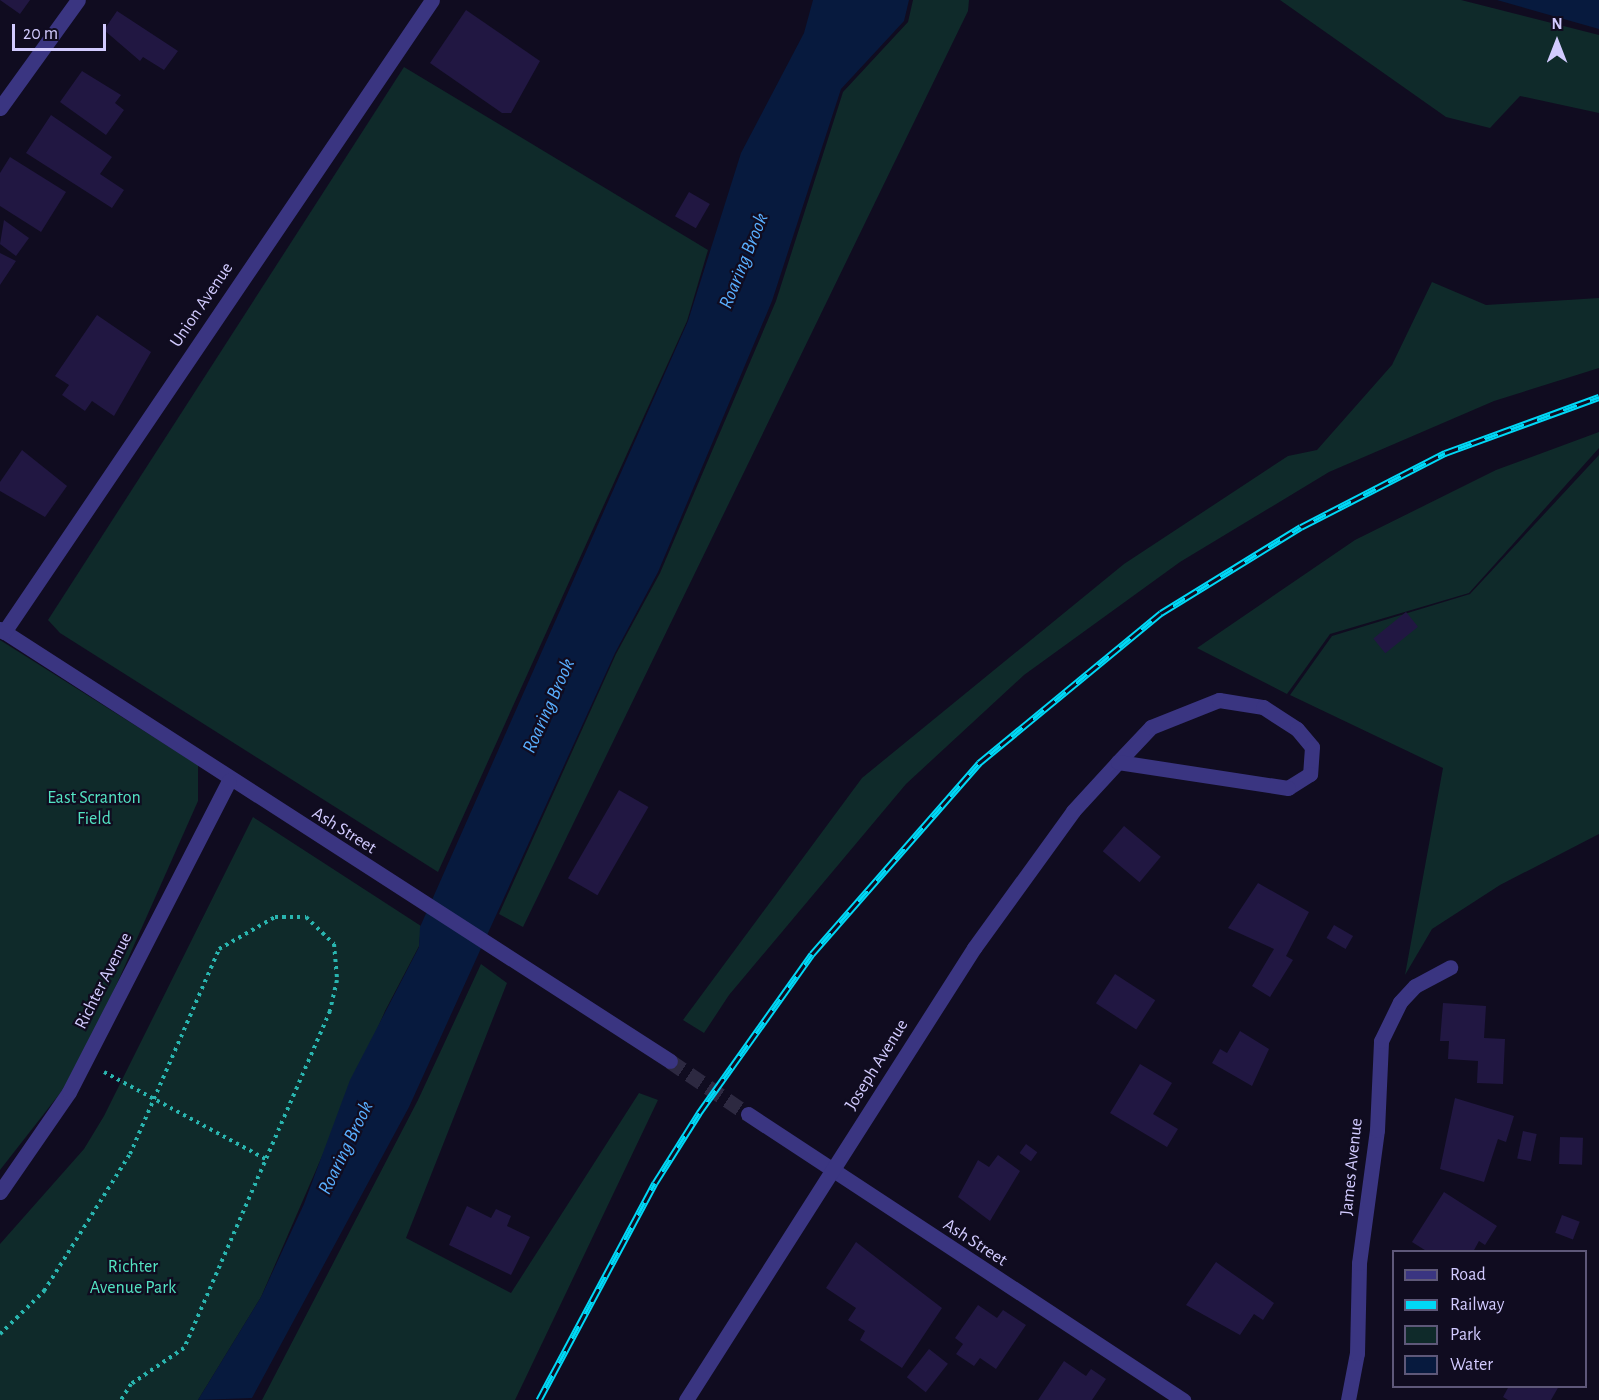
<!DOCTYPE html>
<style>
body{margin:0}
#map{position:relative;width:1599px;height:1400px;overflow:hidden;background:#100c20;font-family:"Alegreya Sans",sans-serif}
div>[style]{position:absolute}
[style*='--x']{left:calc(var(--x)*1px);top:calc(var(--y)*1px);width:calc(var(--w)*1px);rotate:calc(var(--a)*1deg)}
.green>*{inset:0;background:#0f2a2a}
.water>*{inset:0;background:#071a3e}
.building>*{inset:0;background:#211742;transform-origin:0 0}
.street-tunnel>*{height:15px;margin-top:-7.5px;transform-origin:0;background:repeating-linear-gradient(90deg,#2d2941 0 15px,transparent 0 23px)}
.path>*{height:4px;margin-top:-2px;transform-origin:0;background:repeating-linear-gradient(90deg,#29b5af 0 3px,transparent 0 7.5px)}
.street>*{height:15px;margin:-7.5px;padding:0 7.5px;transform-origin:7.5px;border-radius:7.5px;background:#3a3581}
.rail>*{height:7px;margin-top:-3.5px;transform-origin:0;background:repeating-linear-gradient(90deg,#100c20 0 14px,#00d8f6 0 28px);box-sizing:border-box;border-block:2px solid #00d8f6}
span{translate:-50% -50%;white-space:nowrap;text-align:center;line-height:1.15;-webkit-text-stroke:4.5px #100c20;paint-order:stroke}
.street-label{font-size:18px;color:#d2cbff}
.park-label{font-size:18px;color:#53e3c2}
.water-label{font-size:20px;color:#59afff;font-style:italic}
.legend{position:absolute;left:1392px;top:1250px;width:195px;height:138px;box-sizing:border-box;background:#100c20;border:2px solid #5e5879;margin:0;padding:8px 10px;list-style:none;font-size:18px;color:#d2cbff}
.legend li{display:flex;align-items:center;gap:12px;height:30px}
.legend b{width:30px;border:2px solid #5e5879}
.north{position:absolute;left:1527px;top:12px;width:60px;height:60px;-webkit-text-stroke:4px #100c20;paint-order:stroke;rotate:0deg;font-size:16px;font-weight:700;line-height:24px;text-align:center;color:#d2cbff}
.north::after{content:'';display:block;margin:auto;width:21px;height:27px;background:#d2cbff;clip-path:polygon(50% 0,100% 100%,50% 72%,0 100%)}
.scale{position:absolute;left:12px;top:24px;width:94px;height:27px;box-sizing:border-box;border:3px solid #d2cbff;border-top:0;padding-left:8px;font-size:18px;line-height:21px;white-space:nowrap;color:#d2cbff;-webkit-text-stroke:4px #100c20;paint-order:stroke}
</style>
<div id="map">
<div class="green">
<i style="clip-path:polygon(913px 0,969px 0,968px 11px,523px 927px,499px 914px,616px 654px,660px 573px,776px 301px,843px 92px,908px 22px)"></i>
<i style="clip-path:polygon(1280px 0,1461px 0,1599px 35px,1599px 113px,1520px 96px,1490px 128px,1446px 117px)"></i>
<i style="clip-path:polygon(404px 67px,708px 250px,687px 321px,438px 872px,60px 633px,48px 620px)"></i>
<i style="clip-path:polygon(1432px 282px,1486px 305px,1599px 298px,1599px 368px,1494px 401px,1329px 472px,1180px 562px,1024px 675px,906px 784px,729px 995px,704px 1033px,683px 1020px,862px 778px,1124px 564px,1288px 456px,1317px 450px,1392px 365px)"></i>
<i style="clip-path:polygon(1599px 432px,1599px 448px,1469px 593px,1330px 634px,1287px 694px,1197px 648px,1355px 540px,1496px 470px)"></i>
<i style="clip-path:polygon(1599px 455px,1599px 834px,1500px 885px,1432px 929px,1405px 975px,1443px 768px,1290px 695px,1332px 636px,1470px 594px)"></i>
<i style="clip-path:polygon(0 640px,198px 765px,198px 801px,79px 1069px,0 1170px)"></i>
<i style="clip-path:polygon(253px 817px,421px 926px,419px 946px,385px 1011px,261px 1297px,198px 1400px,0 1400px,0 1244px,84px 1149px,104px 1116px)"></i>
<i style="clip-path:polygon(481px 964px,507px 983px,406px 1238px,511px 1293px,639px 1093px,658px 1100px,515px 1400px,262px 1400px,418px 1100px)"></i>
</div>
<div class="water">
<i style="clip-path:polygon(813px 0,909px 0,904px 21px,841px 89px,772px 301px,658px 572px,615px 653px,409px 1107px,252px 1398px,198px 1400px,261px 1297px,304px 1204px,350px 1080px,419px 947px,420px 927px,688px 321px,741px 153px,804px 33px)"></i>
<i style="clip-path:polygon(1497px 0,1599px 0,1599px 29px)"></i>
</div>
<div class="building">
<i style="clip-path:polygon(0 0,30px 0,20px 14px)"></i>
<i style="clip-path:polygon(466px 10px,540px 61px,511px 113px,502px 113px,430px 63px)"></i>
<i style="clip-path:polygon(117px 11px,178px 51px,164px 70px,143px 57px,140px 61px,104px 30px)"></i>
<i style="clip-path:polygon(82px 71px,121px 95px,115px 103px,124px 110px,106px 135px,60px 102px)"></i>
<i style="clip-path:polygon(51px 115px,112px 157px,100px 174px,124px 190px,112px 208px,26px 153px)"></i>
<i style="clip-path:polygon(10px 157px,66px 192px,41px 232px,0 206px,0 173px)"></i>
<i style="left:689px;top:192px;width:24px;height:28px;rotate:30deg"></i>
<i style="clip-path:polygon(4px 220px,29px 238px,16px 256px,0 244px)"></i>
<i style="clip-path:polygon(0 253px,16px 261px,0 285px)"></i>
<i style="clip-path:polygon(97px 315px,151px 352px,114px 416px,92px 401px,85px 411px,62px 395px,69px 385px,55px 376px)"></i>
<i style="clip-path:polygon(22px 450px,67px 486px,45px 517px,0 491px,0 482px)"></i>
<i style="left:1406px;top:612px;width:19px;height:42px;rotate:51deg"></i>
<i style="left:619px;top:790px;width:34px;height:102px;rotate:30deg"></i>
<i style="left:1124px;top:826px;width:48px;height:33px;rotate:40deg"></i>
<i style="clip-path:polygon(1258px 883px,1309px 912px,1286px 956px,1293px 960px,1270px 997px,1252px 986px,1274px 949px,1228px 928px)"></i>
<i style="left:1334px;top:925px;width:22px;height:15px;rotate:30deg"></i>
<i style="left:1115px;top:974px;width:48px;height:35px;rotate:33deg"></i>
<i style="clip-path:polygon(1443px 1003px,1486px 1006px,1484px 1038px,1505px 1039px,1503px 1084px,1477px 1083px,1478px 1061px,1448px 1059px,1449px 1041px,1440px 1041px)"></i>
<i style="clip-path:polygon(1240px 1031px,1269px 1049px,1252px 1086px,1212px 1063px,1220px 1049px,1227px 1053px)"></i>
<i style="clip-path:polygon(1140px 1064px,1172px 1083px,1153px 1114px,1178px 1129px,1167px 1147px,1110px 1113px)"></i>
<i style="clip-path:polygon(1455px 1098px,1514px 1116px,1506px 1142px,1498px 1139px,1484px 1182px,1440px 1169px)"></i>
<i style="left:1523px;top:1131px;width:14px;height:28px;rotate:12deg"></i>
<i style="left:1560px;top:1137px;width:23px;height:27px;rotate:2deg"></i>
<i style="left:1026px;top:1144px;width:14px;height:11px;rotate:36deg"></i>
<i style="clip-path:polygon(998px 1155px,1020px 1171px,990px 1221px,958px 1197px,978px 1160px,989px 1167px)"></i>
<i style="clip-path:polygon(1444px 1192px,1497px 1226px,1485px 1245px,1479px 1241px,1473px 1252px,1428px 1252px,1412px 1242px)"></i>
<i style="clip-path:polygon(467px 1206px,491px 1218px,496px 1209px,511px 1216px,507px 1226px,530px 1237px,511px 1275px,449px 1245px)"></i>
<i style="left:1562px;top:1215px;width:19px;height:19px;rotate:21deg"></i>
<i style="clip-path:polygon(856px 1242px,942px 1308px,902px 1368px,860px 1340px,865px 1331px,848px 1320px,856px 1308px,826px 1288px)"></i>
<i style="clip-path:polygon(1216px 1262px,1274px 1303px,1263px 1320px,1254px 1314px,1240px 1335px,1186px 1305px)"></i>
<i style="clip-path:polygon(978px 1305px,997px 1318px,1003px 1310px,1026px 1325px,996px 1369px,980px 1358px,974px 1366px,956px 1354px,963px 1344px,955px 1338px)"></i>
<i style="left:929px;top:1349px;width:24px;height:36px;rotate:38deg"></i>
<i style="clip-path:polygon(1064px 1361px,1086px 1376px,1091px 1369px,1106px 1379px,1092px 1400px,1038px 1400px)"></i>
<i style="clip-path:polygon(1509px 1386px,1559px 1386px,1551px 1400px,1508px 1400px,1503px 1397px)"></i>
</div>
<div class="street-tunnel">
<i style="--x:670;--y:1061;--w:94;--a:34.2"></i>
</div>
<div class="path">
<i style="--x:104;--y:1072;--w:187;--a:28.3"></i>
<i style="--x:0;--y:1334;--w:62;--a:-44.3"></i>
<i style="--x:44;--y:1291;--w:162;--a:-57.9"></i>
<i style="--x:130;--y:1154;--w:223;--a:-66.5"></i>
<i style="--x:219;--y:949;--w:64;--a:-29.7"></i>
<i style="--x:275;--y:917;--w:31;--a:0"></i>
<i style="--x:306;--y:917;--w:39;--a:44"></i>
<i style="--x:334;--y:944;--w:36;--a:85"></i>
<i style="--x:337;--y:980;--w:32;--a:103"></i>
<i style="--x:330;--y:1011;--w:367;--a:113.4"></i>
<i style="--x:184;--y:1348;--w:64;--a:145.8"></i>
<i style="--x:131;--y:1384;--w:19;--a:122"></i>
</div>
<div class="street">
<i style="--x:0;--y:108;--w:133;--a:-54.2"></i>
<i style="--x:0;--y:629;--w:797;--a:32.81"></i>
<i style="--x:4;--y:632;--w:763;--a:-55.89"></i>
<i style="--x:748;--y:1114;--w:521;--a:33.32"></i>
<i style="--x:0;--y:1192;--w:121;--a:-55.4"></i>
<i style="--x:69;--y:1092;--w:350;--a:-62.8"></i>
<i style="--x:686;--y:1400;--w:536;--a:-57.5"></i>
<i style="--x:974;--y:948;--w:169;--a:-54.1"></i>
<i style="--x:1073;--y:811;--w:67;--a:-47.4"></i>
<i style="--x:1118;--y:762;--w:48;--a:-46.7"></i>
<i style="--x:1151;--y:727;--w:73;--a:-21.7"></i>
<i style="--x:1219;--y:700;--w:45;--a:9"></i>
<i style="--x:1263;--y:707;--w:40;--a:32.9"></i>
<i style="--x:1297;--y:729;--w:23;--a:50"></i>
<i style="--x:1312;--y:747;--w:27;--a:94"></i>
<i style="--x:1310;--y:774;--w:26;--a:148"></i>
<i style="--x:1288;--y:788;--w:172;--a:-171.3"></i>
<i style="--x:1348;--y:1400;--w:48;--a:-79.2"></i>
<i style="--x:1357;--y:1353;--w:90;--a:-88.7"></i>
<i style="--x:1359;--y:1263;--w:134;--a:-82.3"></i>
<i style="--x:1377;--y:1130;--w:89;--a:-87.4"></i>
<i style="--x:1381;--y:1041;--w:43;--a:-64"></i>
<i style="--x:1400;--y:1002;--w:22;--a:-47"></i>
<i style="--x:1415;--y:986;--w:40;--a:-28"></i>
</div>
<div class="rail">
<i style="--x:539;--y:1400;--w:246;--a:-61.9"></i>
<i style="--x:655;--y:1183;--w:83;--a:-57.8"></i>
<i style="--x:699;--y:1113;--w:195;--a:-54.6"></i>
<i style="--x:812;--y:954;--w:254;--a:-48.8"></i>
<i style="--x:979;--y:763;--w:236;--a:-39.5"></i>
<i style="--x:1161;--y:613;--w:164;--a:-31.6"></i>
<i style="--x:1301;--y:527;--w:162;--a:-27.2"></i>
<i style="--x:1445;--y:453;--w:164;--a:-20"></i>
</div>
<div class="street-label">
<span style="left:202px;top:305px;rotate:-56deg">Union Avenue</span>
<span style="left:344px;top:831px;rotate:32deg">Ash Street</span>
<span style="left:104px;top:981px;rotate:-63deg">Richter Avenue</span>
<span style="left:877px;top:1065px;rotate:-58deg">Joseph Avenue</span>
<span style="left:1352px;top:1167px;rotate:-84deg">James Avenue</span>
<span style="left:975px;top:1243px;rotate:33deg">Ash Street</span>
</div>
<div class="park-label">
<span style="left:94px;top:809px">East Scranton<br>Field</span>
<span style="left:133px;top:1278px">Richter<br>Avenue Park</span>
</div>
<div class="water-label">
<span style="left:744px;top:261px;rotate:-68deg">Roaring Brook</span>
<span style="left:549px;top:706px;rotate:-66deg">Roaring Brook</span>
<span style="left:346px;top:1148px;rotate:-64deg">Roaring Brook</span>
</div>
<ul class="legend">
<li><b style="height:8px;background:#3a3581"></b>Road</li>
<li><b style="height:8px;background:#00d8f6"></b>Railway</li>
<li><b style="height:16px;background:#0f2a2a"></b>Park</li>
<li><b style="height:16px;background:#071a3e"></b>Water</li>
</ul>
<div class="north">N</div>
<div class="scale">20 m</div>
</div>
